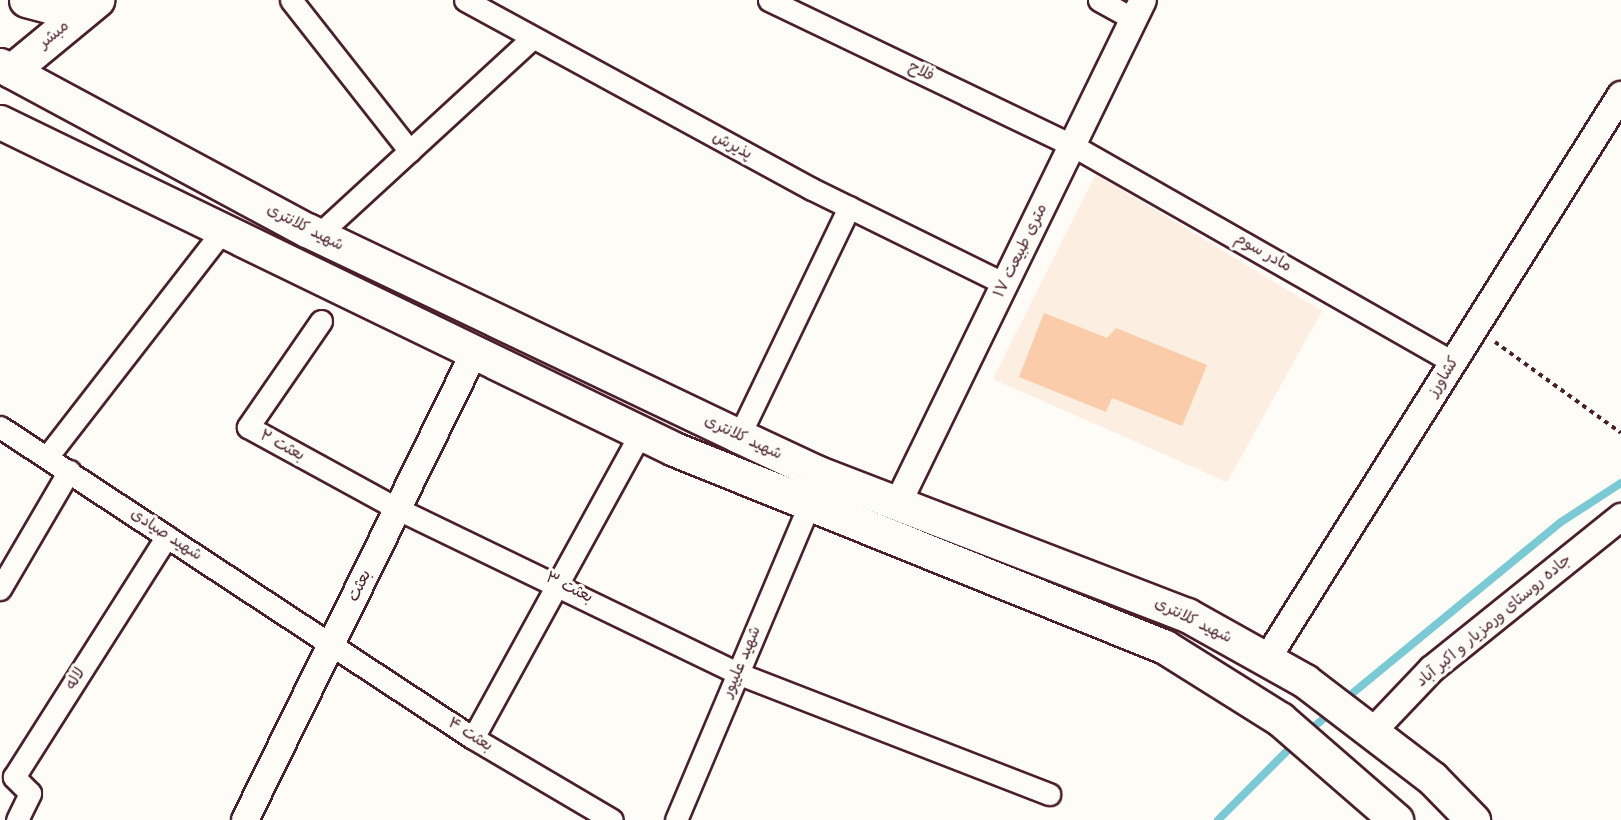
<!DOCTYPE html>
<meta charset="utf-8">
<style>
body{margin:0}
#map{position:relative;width:1621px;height:820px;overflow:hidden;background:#fdfcf7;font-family:"Balsamiq Sans","Playpen Sans Arabic",sans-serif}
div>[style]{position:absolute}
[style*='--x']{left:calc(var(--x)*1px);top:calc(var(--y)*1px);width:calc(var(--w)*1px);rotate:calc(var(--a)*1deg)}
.built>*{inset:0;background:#fceee0}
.stream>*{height:8px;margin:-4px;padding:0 4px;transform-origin:4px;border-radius:4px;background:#7acad5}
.building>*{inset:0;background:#facca9}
.path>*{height:4px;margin-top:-2px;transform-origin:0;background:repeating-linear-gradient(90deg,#4a1f2b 0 4.5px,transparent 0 9px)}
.roads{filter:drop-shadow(2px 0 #4a1f2b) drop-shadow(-2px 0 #4a1f2b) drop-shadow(0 2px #4a1f2b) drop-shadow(0 -2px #4a1f2b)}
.minor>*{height:21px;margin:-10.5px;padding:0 10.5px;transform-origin:10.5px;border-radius:10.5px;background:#fdfcf7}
.tertiary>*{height:26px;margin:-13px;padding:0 13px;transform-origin:13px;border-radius:13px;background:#fdfcf7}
.primary>*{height:33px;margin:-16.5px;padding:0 16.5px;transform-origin:16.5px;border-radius:16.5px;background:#fdfcf7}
span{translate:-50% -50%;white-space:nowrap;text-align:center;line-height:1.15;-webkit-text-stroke:6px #fdfcf7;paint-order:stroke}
.street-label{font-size:16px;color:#4a1f2b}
</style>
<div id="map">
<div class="built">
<i style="clip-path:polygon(1096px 174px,1322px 311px,1227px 482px,993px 379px)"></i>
</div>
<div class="stream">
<i style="--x:1343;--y:701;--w:282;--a:-39.4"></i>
<i style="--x:1561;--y:522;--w:72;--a:-33"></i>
<i style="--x:1307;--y:733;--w:33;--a:-41"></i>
<i style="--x:1218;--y:820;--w:109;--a:-45"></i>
</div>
<div class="building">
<i style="clip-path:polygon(1044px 313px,1107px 338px,1116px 328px,1207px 365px,1182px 426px,1112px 398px,1106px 412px,1019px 377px)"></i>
</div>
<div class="path">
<i style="--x:1495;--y:342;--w:155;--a:35.8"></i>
</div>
<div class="roads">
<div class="minor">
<i style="--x:291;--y:0;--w:192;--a:51.8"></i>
<i style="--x:465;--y:0;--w:395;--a:28.6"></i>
<i style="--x:812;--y:189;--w:215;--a:26.2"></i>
<i style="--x:769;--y:0;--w:336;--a:25.6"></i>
<i style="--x:1072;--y:145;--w:438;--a:29.7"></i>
<i style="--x:1099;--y:0;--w:39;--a:29"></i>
<i style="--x:318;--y:235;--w:291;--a:-42.6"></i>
<i style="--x:321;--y:321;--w:129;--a:124.6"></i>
<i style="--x:248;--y:427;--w:171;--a:28.7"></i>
<i style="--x:398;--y:509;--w:377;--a:25.8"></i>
<i style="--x:737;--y:673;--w:335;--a:21.2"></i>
<i style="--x:0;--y:427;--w:566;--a:33.33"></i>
<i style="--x:473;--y:738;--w:161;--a:30.5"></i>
<i style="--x:739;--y:436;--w:254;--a:-64.3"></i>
<i style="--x:47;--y:457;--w:286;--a:-52.2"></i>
<i style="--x:0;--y:589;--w:137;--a:-59.7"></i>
<i style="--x:473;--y:738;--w:349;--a:-61.2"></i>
<i style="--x:17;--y:820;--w:30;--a:-64"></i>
<i style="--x:30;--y:793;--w:23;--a:-135"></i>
<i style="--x:14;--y:777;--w:285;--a:-57.6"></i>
<i style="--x:676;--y:820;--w:342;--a:-67.1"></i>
</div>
<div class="tertiary">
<i style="--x:898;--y:503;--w:559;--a:-64.03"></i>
<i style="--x:1267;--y:659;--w:666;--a:-57.89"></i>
<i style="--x:1372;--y:732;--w:87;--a:-46.4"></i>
<i style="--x:1432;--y:669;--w:243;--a:-38.8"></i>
<i style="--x:245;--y:820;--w:520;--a:-63.88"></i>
</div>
<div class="primary">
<i style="--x:26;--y:0;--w:34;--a:15"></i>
<i style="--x:59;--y:9;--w:32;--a:-9"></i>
<i style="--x:0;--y:65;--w:349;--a:28.3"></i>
<i style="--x:307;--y:230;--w:479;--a:25.5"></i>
<i style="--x:739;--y:436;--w:85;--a:25.1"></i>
<i style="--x:816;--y:472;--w:398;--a:21.1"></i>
<i style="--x:1187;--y:615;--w:135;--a:29.2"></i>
<i style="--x:1305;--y:681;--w:160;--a:37.4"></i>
<i style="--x:1432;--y:778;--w:59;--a:45.7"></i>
<i style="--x:11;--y:71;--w:112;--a:-39.5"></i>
<i style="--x:0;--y:122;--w:749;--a:25.88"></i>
<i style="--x:674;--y:449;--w:529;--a:21.96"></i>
<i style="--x:1165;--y:647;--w:136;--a:32.1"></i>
<i style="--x:1280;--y:719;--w:154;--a:41"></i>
</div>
</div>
<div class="street-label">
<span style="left:54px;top:35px;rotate:-39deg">مبشر</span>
<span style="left:921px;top:72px;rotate:25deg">فلاح</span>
<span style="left:732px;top:146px;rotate:28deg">پذیرش</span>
<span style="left:305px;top:228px;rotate:27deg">شهید کلانتری</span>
<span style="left:1021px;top:251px;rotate:-64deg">۱۷ متری طبیعت</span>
<span style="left:1263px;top:253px;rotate:30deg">مادر سوم</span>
<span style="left:1444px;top:377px;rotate:-58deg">کشاورز</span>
<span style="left:743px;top:438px;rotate:25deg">شهید کلانتری</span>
<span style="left:282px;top:446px;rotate:28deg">بعثت ۲</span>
<span style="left:166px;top:535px;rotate:33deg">شهید صیادی</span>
<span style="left:360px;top:586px;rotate:-64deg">بعثت</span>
<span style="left:569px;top:588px;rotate:26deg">بعثت ۳</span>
<span style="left:1193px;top:621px;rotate:26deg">شهید کلانتری</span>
<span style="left:1494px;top:621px;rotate:-40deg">جاده روستای ورمزیار و اکبر آباد</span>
<span style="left:742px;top:662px;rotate:-67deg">شهید علیپور</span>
<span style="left:76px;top:679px;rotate:-58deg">لاله</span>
<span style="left:470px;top:735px;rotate:32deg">بعثت ۴</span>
</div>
</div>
